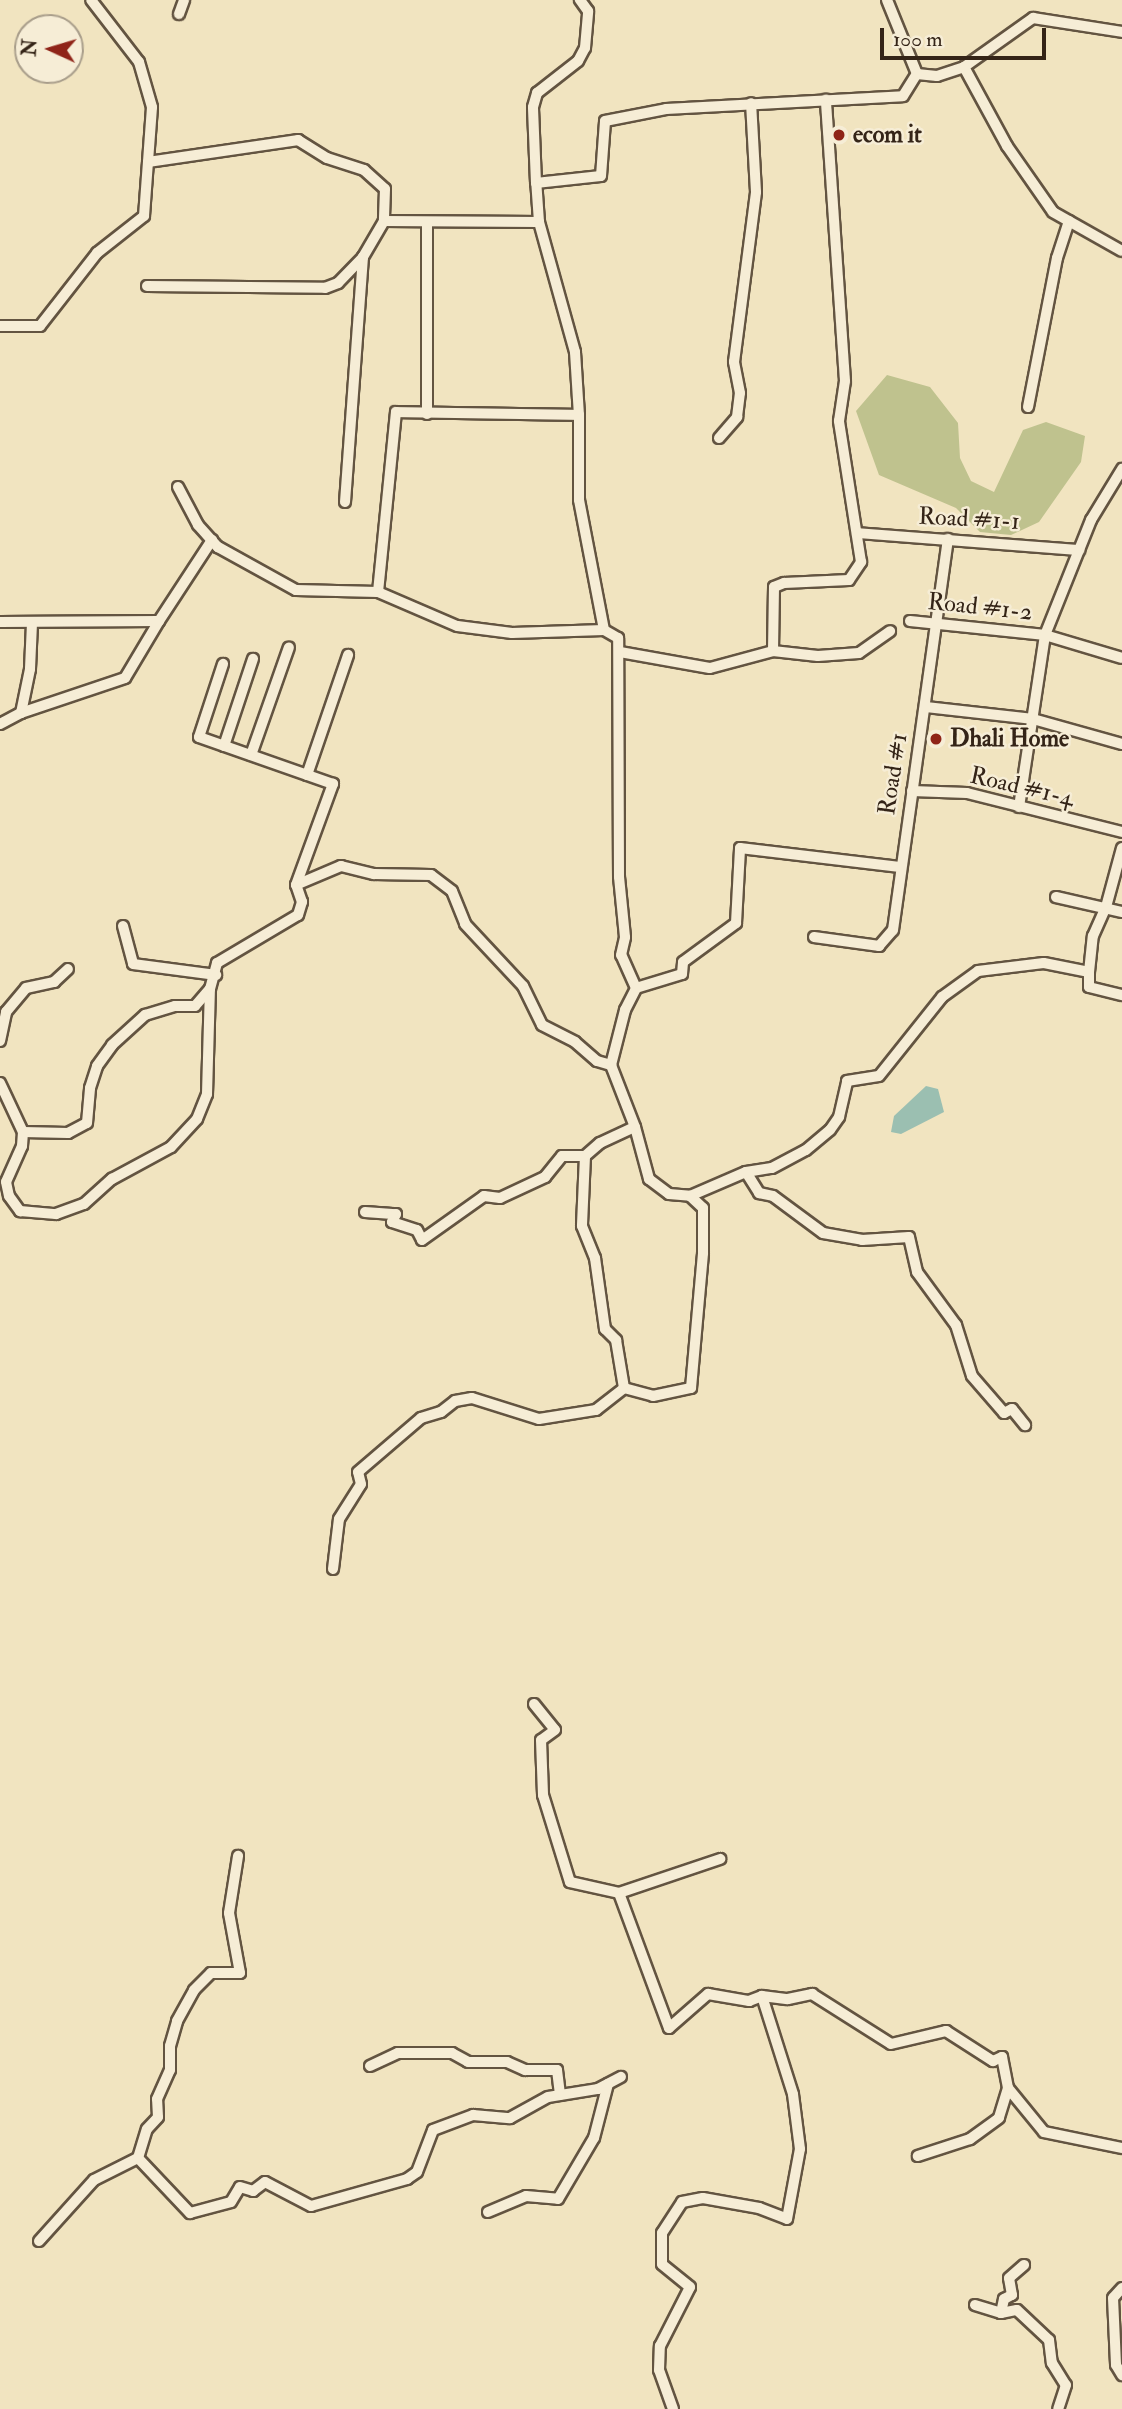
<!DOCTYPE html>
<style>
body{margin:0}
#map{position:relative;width:1122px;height:2409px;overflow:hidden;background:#f1e4c0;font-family:"IM FELL Double Pica",serif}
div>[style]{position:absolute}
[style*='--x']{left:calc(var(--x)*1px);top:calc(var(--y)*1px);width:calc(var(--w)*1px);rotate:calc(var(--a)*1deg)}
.green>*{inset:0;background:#bfc28e}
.water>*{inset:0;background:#9bbfb1}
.roads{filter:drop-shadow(2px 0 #635441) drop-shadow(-2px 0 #635441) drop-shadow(0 2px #635441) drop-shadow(0 -2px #635441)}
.minor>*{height:10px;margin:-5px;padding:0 5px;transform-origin:5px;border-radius:5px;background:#f6edd6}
.dots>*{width:19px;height:19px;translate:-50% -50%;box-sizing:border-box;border:4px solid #f6edd6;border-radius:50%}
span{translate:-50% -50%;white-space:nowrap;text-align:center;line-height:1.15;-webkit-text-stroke:5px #f6edd6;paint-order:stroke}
.poi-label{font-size:24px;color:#342417;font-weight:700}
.left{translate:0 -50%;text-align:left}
.street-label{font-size:24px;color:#342417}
.north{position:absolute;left:14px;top:14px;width:70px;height:70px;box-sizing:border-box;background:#f6edd6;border:2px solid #a89d8a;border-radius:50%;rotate:274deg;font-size:19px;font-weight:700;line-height:28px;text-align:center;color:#342417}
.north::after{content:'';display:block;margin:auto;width:24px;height:32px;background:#8f2418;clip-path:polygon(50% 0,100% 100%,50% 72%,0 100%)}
.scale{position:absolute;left:880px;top:28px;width:166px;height:32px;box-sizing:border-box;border:4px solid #342417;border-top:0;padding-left:9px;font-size:21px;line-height:24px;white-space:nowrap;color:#342417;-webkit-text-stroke:5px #f6edd6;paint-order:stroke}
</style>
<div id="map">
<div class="green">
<i style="clip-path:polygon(887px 375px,930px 387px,958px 423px,960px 458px,971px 481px,994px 492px,1023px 430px,1046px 422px,1085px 436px,1081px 462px,1039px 522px,1011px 535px,980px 532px,956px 508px,879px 475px,856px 411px)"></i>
</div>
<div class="water">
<i style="clip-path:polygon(926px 1086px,938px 1089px,944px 1112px,901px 1134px,891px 1132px,894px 1116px)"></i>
</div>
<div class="roads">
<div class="minor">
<i style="--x:887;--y:0;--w:80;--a:67.9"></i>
<i style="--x:917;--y:74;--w:20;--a:6"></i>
<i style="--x:937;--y:76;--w:28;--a:-18"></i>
<i style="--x:964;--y:67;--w:85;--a:-35.4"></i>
<i style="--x:1033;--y:18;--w:90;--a:8.9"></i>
<i style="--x:179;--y:14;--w:15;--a:-70"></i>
<i style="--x:964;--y:67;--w:90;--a:61.4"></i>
<i style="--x:1007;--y:146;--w:80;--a:55.1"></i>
<i style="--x:1053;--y:212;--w:79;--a:29.5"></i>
<i style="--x:148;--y:162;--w:152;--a:-8.3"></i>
<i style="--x:298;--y:140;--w:34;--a:32"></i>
<i style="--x:327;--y:158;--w:39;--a:18"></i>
<i style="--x:364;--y:170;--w:28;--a:42"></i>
<i style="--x:385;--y:189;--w:32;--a:92"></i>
<i style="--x:384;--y:221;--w:155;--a:0.4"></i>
<i style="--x:539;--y:222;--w:39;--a:-94"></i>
<i style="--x:536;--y:183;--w:65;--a:-6.1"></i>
<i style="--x:601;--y:176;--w:55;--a:-85.8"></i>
<i style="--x:605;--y:121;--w:62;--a:-11.1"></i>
<i style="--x:666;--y:109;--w:237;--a:-3.1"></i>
<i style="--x:903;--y:96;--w:26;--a:-58"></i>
<i style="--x:536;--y:183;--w:76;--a:-92.3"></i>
<i style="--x:533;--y:107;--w:15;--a:-74"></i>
<i style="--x:537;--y:93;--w:52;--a:-38"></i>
<i style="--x:578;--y:61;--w:15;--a:-62"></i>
<i style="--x:585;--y:48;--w:37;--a:-85"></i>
<i style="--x:588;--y:11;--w:14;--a:-126"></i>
<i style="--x:539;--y:222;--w:135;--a:74.5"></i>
<i style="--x:575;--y:352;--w:63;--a:86.4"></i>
<i style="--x:147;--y:286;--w:178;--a:0.6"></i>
<i style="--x:325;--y:288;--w:14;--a:-21"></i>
<i style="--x:338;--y:283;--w:36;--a:-46"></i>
<i style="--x:0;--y:326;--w:40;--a:0"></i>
<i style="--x:40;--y:326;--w:93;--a:-52"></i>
<i style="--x:97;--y:253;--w:60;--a:-38.2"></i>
<i style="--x:144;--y:216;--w:109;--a:-85.8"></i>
<i style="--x:152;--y:107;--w:47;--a:-106.1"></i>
<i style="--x:139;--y:62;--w:78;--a:-127.7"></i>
<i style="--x:1028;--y:407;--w:152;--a:-79"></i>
<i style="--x:1057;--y:258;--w:39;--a:-72"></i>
<i style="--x:427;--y:414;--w:191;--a:-90"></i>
<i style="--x:719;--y:438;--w:28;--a:-49"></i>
<i style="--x:737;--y:417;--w:24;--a:-83"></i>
<i style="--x:740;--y:393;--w:32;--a:-101"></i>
<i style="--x:734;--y:362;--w:171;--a:-82.6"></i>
<i style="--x:756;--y:192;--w:89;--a:-93.2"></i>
<i style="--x:178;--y:487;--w:43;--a:62.2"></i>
<i style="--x:198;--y:525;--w:30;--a:48"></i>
<i style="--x:218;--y:547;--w:89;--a:28.9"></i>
<i style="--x:296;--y:590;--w:82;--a:1.4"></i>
<i style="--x:345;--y:502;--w:246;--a:-85.8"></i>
<i style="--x:363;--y:257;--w:42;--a:-59.7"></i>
<i style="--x:857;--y:533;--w:223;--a:4.4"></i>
<i style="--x:159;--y:621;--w:97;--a:-56.8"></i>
<i style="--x:910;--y:621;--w:136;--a:5.9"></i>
<i style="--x:1045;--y:635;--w:80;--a:16.6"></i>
<i style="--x:0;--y:622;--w:159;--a:-0.4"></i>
<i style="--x:159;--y:621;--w:66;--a:120.8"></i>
<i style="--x:125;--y:678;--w:110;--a:161.4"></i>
<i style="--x:773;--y:651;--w:64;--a:-89.1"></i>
<i style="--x:774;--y:587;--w:11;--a:-22"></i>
<i style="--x:784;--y:583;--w:65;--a:-2.6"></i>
<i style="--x:849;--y:580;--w:22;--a:-56"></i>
<i style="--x:861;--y:562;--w:143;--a:-98.9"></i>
<i style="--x:839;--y:421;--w:40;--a:-81.5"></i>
<i style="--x:845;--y:381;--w:282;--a:-93.9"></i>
<i style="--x:620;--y:652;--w:91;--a:10.1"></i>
<i style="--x:710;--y:668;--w:65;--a:-15.1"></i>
<i style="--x:773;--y:651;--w:45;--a:6.3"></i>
<i style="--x:818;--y:656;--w:41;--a:-4.2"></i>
<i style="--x:859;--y:653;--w:38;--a:-35"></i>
<i style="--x:926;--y:707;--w:108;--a:6.4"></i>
<i style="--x:1033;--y:719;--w:92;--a:15.7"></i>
<i style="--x:0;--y:724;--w:24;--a:-28"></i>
<i style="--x:21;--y:713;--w:45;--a:-78.4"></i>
<i style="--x:30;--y:669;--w:46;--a:-87.5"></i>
<i style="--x:224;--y:746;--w:92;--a:-71.6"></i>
<i style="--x:251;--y:755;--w:114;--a:-70.6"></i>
<i style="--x:307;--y:775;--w:127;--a:-71.1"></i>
<i style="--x:912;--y:791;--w:55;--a:2.1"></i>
<i style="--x:967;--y:793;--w:160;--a:14.1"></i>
<i style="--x:1019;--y:807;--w:174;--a:-81.4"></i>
<i style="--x:1045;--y:635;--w:124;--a:-68.2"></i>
<i style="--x:1091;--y:520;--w:60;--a:-58.7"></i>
<i style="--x:296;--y:885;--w:49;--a:-22.9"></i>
<i style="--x:341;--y:866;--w:34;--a:14"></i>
<i style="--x:374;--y:874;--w:57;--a:1"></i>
<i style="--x:431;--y:875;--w:26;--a:37"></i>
<i style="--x:452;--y:891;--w:35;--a:68"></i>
<i style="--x:465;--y:924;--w:85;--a:46.9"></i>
<i style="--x:523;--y:986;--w:43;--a:64"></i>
<i style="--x:542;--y:1025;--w:37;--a:27"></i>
<i style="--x:575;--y:1042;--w:29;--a:41"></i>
<i style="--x:597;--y:1061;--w:15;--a:16"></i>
<i style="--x:1056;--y:897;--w:68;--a:12.8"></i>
<i style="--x:123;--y:926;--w:39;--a:75"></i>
<i style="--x:133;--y:964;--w:84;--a:7.5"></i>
<i style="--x:814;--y:937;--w:66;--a:7.9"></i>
<i style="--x:879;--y:946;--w:21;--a:-49"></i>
<i style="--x:893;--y:930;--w:395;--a:-82"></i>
<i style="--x:1089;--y:972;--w:15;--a:90"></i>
<i style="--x:1089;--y:987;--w:34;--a:14"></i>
<i style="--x:636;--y:988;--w:48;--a:-16.9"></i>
<i style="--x:682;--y:974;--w:12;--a:-85"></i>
<i style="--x:683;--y:962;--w:66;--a:-36.3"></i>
<i style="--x:736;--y:923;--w:75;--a:-86.9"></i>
<i style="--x:740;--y:848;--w:161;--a:6.8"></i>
<i style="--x:0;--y:1041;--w:30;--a:-78"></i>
<i style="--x:6;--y:1012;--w:31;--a:-50"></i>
<i style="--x:26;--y:988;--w:29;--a:-12"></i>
<i style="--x:54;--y:982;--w:19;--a:-43"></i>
<i style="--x:0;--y:1083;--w:54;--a:64.9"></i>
<i style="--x:23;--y:1132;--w:45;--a:1.3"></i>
<i style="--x:68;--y:1133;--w:21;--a:-28"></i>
<i style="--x:87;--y:1123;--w:35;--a:-85"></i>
<i style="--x:90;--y:1088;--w:23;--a:-72"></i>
<i style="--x:97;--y:1066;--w:26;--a:-54"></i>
<i style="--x:112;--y:1045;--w:45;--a:-42.3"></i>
<i style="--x:145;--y:1015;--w:31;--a:-17"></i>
<i style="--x:175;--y:1006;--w:20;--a:0"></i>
<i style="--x:195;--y:1006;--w:23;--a:-49"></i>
<i style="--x:635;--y:1127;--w:54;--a:74.9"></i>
<i style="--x:649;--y:1179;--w:25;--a:37"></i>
<i style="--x:669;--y:1194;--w:21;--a:5"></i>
<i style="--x:690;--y:1196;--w:61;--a:-23.2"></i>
<i style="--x:746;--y:1172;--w:25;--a:58"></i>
<i style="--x:759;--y:1193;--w:14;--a:12"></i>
<i style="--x:773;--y:1196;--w:62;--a:36.5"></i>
<i style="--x:823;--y:1233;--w:40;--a:10"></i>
<i style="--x:862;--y:1240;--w:47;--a:-3.7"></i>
<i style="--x:909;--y:1237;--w:36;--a:77"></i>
<i style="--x:917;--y:1272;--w:66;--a:53.7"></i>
<i style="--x:956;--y:1325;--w:53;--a:72.6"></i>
<i style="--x:972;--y:1376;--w:49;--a:49.1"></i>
<i style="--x:1004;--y:1413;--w:9;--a:-27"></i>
<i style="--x:1012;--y:1409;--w:21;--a:51"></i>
<i style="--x:23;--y:1132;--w:14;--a:94"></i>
<i style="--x:22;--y:1146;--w:39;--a:114"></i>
<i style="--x:6;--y:1182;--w:14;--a:78"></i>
<i style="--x:9;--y:1196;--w:19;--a:54"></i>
<i style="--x:20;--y:1211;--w:36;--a:5"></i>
<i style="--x:56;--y:1214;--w:30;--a:-20"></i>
<i style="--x:84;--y:1204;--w:38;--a:-42"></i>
<i style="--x:112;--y:1179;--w:67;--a:-28.5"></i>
<i style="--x:171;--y:1147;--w:38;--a:-47"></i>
<i style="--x:197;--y:1119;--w:27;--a:-68"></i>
<i style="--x:207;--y:1094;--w:105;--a:-88.4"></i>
<i style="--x:210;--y:989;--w:27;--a:-75"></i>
<i style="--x:217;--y:963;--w:94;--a:-30.7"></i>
<i style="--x:298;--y:915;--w:14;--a:-73"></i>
<i style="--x:302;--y:902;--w:18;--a:-109"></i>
<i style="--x:296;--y:885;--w:108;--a:-69.9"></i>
<i style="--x:333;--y:784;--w:142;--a:-160.7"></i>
<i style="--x:199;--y:737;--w:77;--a:-71.8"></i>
<i style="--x:585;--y:1156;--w:70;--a:92.5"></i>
<i style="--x:582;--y:1226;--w:35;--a:68"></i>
<i style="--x:595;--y:1258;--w:72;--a:82"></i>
<i style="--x:605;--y:1329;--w:16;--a:45"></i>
<i style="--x:616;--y:1340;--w:49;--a:80.5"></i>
<i style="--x:746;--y:1172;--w:26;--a:-9"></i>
<i style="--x:772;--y:1168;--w:38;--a:-28"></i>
<i style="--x:806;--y:1150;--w:31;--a:-40"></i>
<i style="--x:830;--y:1130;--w:16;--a:-55"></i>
<i style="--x:839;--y:1117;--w:37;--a:-77"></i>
<i style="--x:847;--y:1081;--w:32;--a:-9"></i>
<i style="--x:879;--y:1076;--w:101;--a:-51.4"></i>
<i style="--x:942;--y:997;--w:44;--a:-35.8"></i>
<i style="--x:978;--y:971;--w:66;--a:-6.9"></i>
<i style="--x:1044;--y:963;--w:46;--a:11.3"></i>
<i style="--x:1089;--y:972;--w:36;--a:-84"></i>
<i style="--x:1093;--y:936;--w:32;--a:-66"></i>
<i style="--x:1106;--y:907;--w:61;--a:-74.8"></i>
<i style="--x:365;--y:1212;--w:31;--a:4"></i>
<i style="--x:396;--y:1214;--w:9;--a:117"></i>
<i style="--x:392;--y:1222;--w:26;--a:18"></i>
<i style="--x:417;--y:1230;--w:11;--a:63"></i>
<i style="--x:422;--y:1240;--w:76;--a:-35.4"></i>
<i style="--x:484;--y:1196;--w:16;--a:7"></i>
<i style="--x:500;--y:1198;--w:50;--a:-25"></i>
<i style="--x:545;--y:1177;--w:27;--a:-51"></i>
<i style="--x:562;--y:1156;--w:23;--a:0"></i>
<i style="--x:585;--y:1156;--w:20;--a:-41"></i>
<i style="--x:600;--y:1143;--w:38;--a:-25"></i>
<i style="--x:635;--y:1127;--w:66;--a:-111.2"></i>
<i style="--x:611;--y:1065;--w:57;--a:-75.7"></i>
<i style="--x:625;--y:1010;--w:25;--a:-63"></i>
<i style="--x:636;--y:988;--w:36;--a:-114"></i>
<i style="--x:621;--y:955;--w:18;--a:-77"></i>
<i style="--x:625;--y:937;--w:60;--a:-95.7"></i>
<i style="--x:619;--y:877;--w:239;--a:-90.2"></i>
<i style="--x:618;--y:638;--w:16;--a:-150"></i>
<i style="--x:604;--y:630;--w:92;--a:178.1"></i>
<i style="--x:512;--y:633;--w:55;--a:-172.7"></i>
<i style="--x:457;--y:626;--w:86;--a:-156.7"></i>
<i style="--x:378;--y:592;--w:181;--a:-84.3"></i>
<i style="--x:396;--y:412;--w:183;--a:0.9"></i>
<i style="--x:579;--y:415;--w:85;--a:90"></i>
<i style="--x:579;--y:500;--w:132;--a:79.1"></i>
<i style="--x:333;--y:1569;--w:50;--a:-83.2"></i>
<i style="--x:339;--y:1519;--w:41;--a:-57.8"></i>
<i style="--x:361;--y:1484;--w:12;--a:-104"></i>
<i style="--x:358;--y:1472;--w:83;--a:-40.6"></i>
<i style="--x:421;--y:1418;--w:21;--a:-17"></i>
<i style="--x:441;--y:1412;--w:18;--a:-38"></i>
<i style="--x:455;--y:1401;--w:17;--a:-10"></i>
<i style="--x:472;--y:1398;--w:70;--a:17.4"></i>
<i style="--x:539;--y:1419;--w:58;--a:-9"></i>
<i style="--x:596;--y:1410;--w:36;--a:-38"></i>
<i style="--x:624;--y:1388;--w:30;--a:15"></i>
<i style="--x:653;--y:1396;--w:39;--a:-12"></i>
<i style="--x:691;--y:1388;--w:136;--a:-84.9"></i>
<i style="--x:703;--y:1253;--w:45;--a:-90"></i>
<i style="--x:703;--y:1208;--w:18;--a:-137"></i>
<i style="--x:534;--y:1704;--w:33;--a:51"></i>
<i style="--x:555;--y:1730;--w:17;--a:144"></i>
<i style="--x:541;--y:1740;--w:55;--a:87.9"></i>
<i style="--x:543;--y:1795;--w:91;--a:72.8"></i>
<i style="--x:570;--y:1882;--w:50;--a:12.7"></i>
<i style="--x:619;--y:1893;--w:144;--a:69.7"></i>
<i style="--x:669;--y:2028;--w:52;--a:-41.1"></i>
<i style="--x:708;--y:1994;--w:42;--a:9.7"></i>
<i style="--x:749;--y:2001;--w:14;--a:-21"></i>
<i style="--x:762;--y:1996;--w:26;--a:7"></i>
<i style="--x:788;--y:1999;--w:25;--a:-12"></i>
<i style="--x:812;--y:1994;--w:93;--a:32.3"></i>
<i style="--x:891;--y:2044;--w:57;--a:-13.3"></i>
<i style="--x:946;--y:2031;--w:56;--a:32.6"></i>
<i style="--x:993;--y:2061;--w:10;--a:-24"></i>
<i style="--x:1002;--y:2057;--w:32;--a:79"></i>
<i style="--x:1008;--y:2088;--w:31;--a:107"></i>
<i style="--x:999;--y:2118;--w:36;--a:144"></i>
<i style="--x:970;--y:2139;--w:55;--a:161.9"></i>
<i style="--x:619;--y:1893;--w:107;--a:-18.6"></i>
<i style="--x:370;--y:2066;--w:31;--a:-25"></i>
<i style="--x:398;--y:2053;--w:54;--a:0"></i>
<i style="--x:452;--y:2053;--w:18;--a:29"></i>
<i style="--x:468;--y:2062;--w:39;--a:0"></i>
<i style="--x:507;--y:2062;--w:20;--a:24"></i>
<i style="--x:525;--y:2070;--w:32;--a:0"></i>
<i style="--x:557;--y:2070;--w:25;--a:83"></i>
<i style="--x:1008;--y:2088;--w:57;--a:50.7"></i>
<i style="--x:1044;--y:2132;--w:80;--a:11.6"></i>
<i style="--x:138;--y:2158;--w:76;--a:46.6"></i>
<i style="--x:190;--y:2213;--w:42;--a:-15"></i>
<i style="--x:231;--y:2202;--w:17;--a:-59"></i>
<i style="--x:240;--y:2187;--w:14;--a:17"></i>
<i style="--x:253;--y:2191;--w:15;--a:-37"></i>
<i style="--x:265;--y:2182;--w:52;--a:27.6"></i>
<i style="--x:311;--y:2206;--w:100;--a:-15.7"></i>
<i style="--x:407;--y:2179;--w:12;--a:-35"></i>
<i style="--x:417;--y:2172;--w:45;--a:-69.1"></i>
<i style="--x:433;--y:2130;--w:43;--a:-20.6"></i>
<i style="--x:473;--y:2115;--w:37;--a:5"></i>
<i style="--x:510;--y:2118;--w:43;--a:-28.9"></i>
<i style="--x:548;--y:2097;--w:51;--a:-9.1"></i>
<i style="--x:598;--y:2089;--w:26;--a:-28"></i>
<i style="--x:488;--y:2212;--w:41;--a:-22.8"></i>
<i style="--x:526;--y:2196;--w:32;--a:5"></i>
<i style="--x:558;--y:2199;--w:71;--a:-59.5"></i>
<i style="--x:594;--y:2138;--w:56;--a:-75.5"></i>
<i style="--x:39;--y:2241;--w:82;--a:-48"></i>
<i style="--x:94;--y:2180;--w:49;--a:-26.6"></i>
<i style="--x:138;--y:2158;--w:30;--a:-73"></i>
<i style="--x:147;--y:2129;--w:16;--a:-47"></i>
<i style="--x:158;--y:2117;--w:18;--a:-93"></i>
<i style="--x:157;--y:2099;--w:32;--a:-66"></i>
<i style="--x:170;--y:2070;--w:24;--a:-90"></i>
<i style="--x:170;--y:2046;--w:26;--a:-74"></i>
<i style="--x:177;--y:2021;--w:35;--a:-61"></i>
<i style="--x:194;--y:1990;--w:24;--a:-45"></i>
<i style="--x:211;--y:1973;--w:29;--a:0"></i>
<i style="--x:240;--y:1973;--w:61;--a:-100.4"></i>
<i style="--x:229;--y:1913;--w:58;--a:-81"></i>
<i style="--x:1122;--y:2288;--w:13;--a:132"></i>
<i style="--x:1113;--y:2298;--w:67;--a:87.4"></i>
<i style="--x:1116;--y:2365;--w:12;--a:59"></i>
<i style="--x:975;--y:2305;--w:27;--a:17"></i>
<i style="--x:1001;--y:2313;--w:14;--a:-78"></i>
<i style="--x:1004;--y:2299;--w:9;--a:-27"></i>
<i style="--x:1012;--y:2295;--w:17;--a:-100"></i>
<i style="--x:1009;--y:2278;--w:20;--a:-41"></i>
<i style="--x:1001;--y:2313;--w:16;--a:-11"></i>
<i style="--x:1017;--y:2310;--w:44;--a:43.2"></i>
<i style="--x:1049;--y:2340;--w:23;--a:83"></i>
<i style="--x:1052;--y:2363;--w:26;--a:58"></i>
<i style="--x:1066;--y:2385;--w:25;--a:108"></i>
<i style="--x:673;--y:2409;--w:41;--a:-109.7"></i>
<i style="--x:659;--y:2370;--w:24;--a:-88"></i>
<i style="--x:660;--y:2346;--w:66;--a:-63"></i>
<i style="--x:690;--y:2287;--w:36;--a:-141"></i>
<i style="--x:662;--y:2264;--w:31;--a:-90"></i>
<i style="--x:662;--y:2233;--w:37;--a:-57"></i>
<i style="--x:682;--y:2202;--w:21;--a:-11"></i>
<i style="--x:703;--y:2198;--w:57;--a:10.1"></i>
<i style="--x:759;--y:2208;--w:30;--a:21"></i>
<i style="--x:787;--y:2219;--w:71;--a:-79.5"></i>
<i style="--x:800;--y:2149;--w:55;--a:-97.3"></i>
<i style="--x:793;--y:2094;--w:103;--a:-107.6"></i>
</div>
</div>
<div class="dots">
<i style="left:839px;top:135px;background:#8f2418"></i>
<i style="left:936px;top:739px;background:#8f2418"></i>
</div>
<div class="poi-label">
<span class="left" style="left:853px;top:135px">ecom it</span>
<span class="left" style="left:950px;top:739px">Dhali Home</span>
</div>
<div class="street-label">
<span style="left:969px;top:519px;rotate:3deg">Road #1-1</span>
<span style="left:980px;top:607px;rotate:6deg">Road #1-2</span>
<span style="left:893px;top:774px;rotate:-81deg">Road #1</span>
<span style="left:1022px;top:787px;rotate:13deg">Road #1-4</span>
</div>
<div class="north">N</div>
<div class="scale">100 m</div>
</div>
